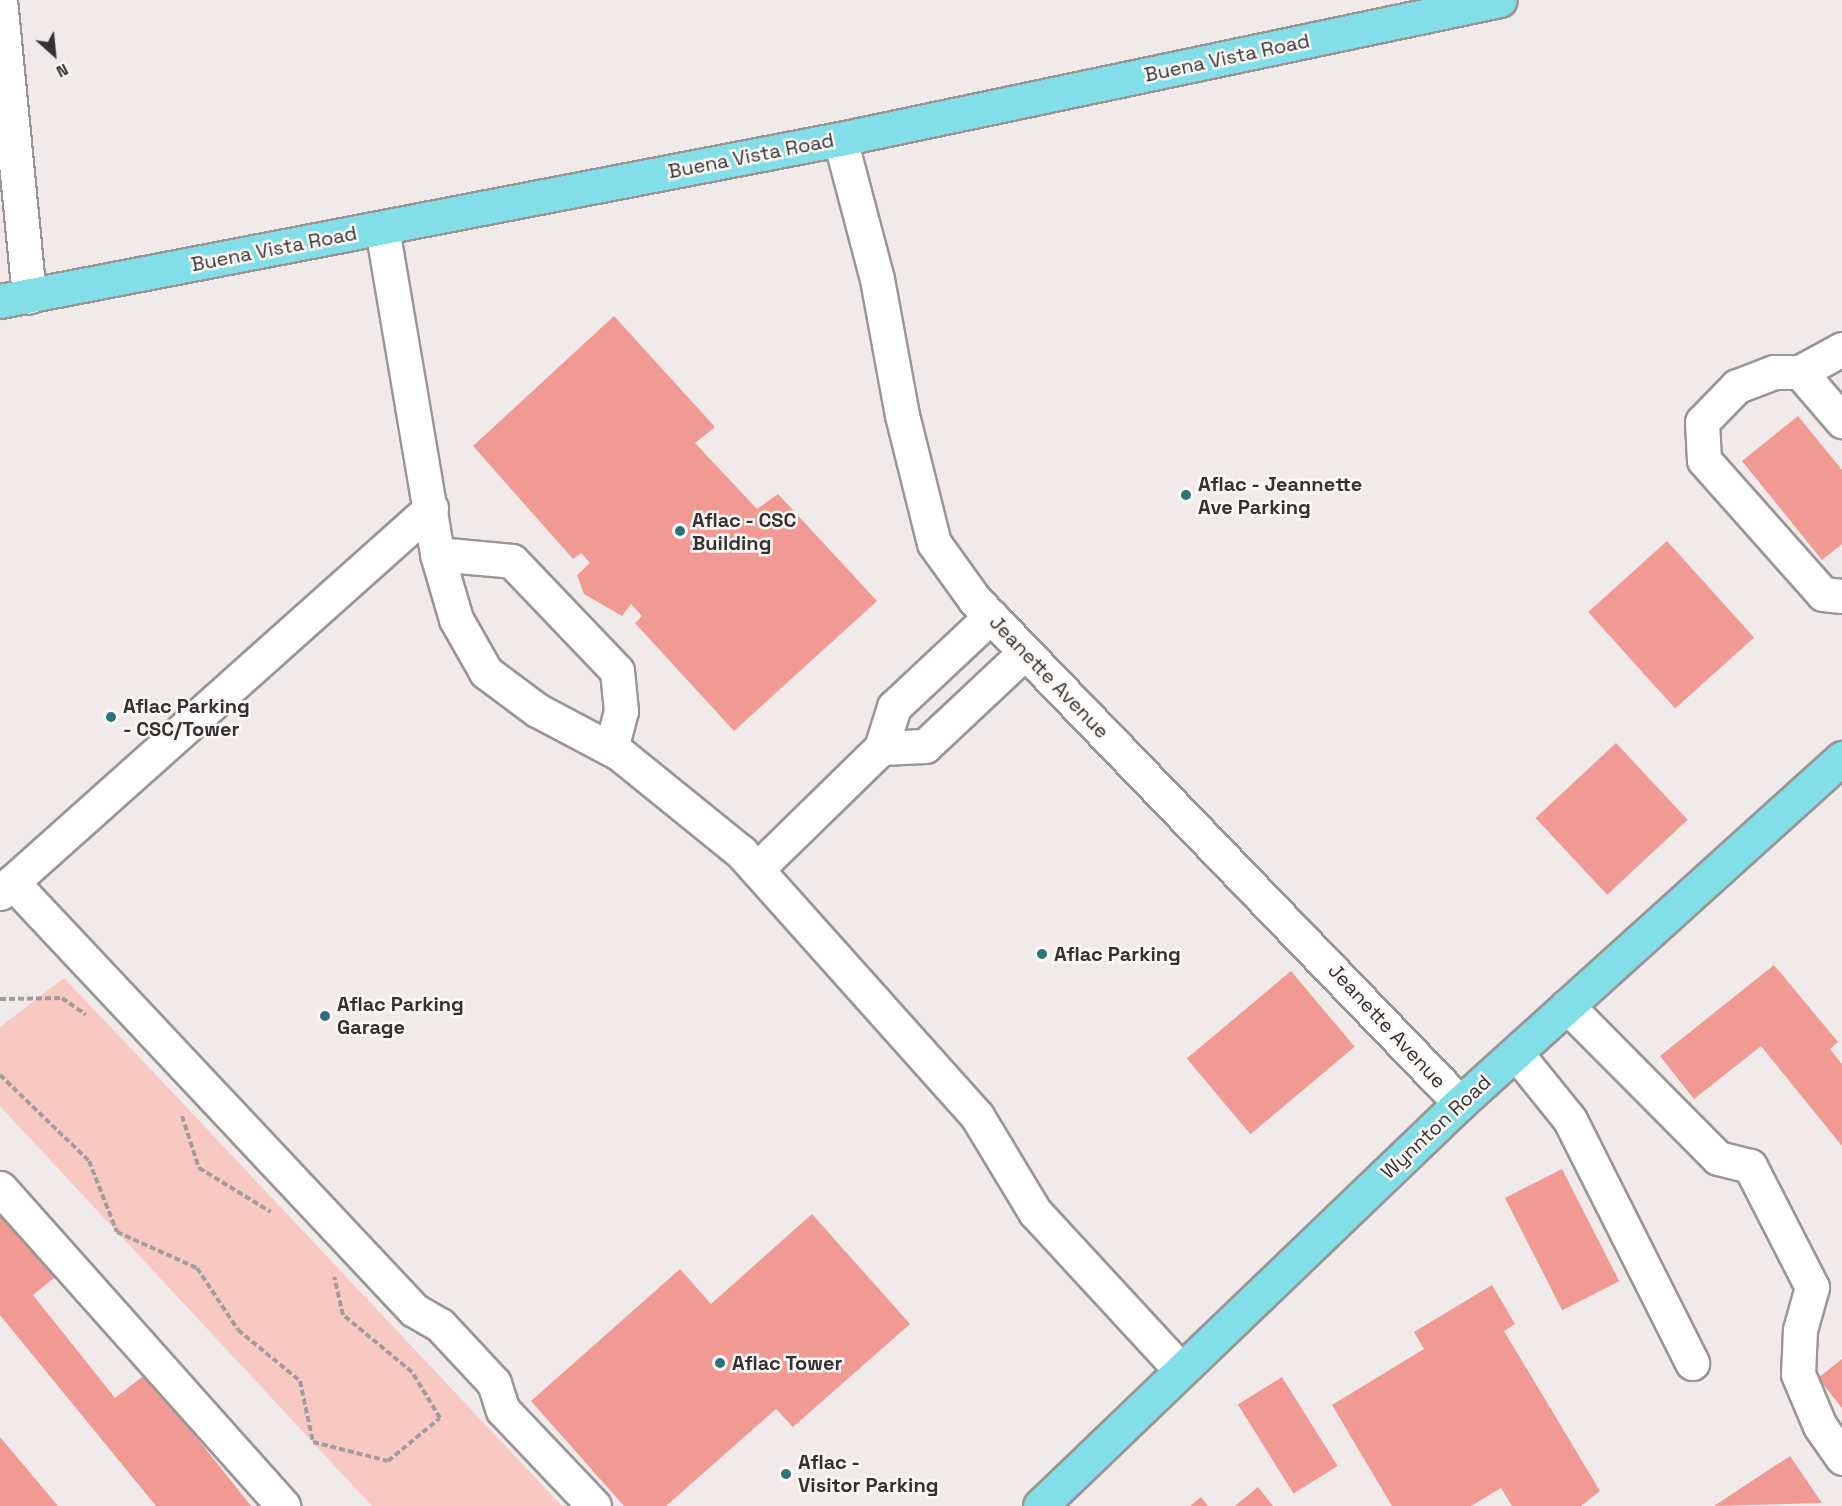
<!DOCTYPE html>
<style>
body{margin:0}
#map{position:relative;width:1842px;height:1506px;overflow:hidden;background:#f1eaea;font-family:"Space Grotesk",sans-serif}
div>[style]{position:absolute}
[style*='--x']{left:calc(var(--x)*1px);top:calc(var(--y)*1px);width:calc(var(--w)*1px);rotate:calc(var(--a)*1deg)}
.green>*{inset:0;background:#f8c8c3}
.building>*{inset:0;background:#f09a93;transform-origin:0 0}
.path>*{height:4px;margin-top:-2px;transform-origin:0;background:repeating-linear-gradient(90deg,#a29d9d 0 6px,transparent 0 9px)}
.roads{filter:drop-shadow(2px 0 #9b9595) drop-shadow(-2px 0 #9b9595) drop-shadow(0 2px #9b9595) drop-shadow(0 -2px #9b9595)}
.minor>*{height:33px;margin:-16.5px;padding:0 16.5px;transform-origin:16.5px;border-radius:16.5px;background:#fff}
.major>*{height:33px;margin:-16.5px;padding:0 16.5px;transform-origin:16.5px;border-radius:16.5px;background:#82dee7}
.dots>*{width:16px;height:16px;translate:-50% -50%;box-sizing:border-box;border:3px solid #fef8f7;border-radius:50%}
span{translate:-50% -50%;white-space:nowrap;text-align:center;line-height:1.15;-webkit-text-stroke:5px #fef8f7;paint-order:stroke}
.street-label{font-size:20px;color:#333131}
.poi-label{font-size:20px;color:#333131;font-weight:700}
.left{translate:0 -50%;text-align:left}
.north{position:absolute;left:24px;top:24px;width:60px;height:60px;-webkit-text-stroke:4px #fef8f7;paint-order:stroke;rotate:153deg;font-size:16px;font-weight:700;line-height:24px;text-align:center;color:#333131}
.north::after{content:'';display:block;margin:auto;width:21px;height:27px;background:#333131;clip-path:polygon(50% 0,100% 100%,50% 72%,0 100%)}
</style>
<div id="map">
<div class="green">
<i style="clip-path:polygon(64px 978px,175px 1095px,562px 1506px,372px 1506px,0 1106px,0 1027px)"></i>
</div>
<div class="building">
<i style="clip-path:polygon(614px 316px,715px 427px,695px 443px,757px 509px,778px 494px,877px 601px,734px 731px,635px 623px,642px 616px,631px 604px,622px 616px,584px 594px,577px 575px,590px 563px,581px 553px,573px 559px,473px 446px)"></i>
<i style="clip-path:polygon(1798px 416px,1842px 470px,1842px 544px,1822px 560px,1742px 461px)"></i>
<i style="left:1667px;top:541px;width:130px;height:106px;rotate:48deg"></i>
<i style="left:1616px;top:743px;width:105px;height:110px;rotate:47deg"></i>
<i style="clip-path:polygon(1774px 965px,1838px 1042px,1830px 1049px,1842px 1064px,1842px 1146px,1761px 1046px,1694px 1099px,1660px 1056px)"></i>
<i style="left:1291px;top:971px;width:99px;height:136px;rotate:50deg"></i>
<i style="left:1562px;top:1169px;width:126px;height:64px;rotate:63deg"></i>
<i style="clip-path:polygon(0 1208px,55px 1277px,33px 1295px,115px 1398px,146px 1374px,251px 1506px,156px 1506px,0 1315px)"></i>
<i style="clip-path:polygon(812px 1214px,910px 1324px,793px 1427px,776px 1409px,666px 1506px,624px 1506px,531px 1401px,680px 1269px,711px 1304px)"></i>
<i style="clip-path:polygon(1492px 1285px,1515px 1324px,1504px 1331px,1600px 1491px,1581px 1506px,1512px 1506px,1501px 1488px,1471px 1506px,1392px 1506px,1332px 1405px,1424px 1349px,1414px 1332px)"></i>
<i style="clip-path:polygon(1842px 1359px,1842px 1408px,1818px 1378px)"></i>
<i style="left:1282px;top:1377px;width:105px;height:52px;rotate:58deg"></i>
<i style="clip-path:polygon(0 1437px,58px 1506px,0 1506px)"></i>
<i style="clip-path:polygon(1790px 1456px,1822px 1503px,1714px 1506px)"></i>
<i style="clip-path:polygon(1258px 1487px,1273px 1506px,1235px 1506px)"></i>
<i style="clip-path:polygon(1201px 1497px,1208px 1506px,1190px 1506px)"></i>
</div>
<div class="path">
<i style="--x:0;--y:999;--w:62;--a:-0.9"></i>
<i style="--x:62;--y:998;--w:29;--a:35"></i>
<i style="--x:0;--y:1075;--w:124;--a:44"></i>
<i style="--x:89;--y:1161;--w:76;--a:68.5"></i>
<i style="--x:117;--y:1232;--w:88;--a:24.2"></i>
<i style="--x:197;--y:1268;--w:74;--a:56.5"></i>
<i style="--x:238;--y:1330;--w:80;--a:39.4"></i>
<i style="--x:300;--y:1381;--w:62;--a:78"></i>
<i style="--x:313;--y:1442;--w:77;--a:14.2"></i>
<i style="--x:388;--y:1461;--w:67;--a:-39.6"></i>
<i style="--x:440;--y:1418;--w:54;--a:-121.3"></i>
<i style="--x:412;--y:1372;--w:89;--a:-140.4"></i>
<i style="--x:343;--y:1315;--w:39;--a:-103"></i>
<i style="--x:182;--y:1116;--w:55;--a:71.9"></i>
<i style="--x:199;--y:1168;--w:84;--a:31.4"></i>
</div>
<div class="roads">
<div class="minor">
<i style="--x:0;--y:0;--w:298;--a:84.4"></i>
<i style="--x:840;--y:139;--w:145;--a:75.2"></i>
<i style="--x:877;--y:279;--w:138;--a:79.6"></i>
<i style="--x:902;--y:415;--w:132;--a:76"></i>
<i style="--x:934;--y:543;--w:70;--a:54.3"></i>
<i style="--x:975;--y:600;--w:699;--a:46.04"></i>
<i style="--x:382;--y:228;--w:331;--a:80.4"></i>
<i style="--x:437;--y:554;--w:68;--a:73.7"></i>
<i style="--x:456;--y:619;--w:61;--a:60.5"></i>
<i style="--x:486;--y:672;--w:64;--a:36.7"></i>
<i style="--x:537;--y:710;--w:94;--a:27.9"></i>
<i style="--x:620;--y:754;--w:156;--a:39"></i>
<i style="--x:741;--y:852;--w:354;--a:48.2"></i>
<i style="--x:977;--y:1116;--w:112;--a:58.9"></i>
<i style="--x:1035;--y:1212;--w:215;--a:47.3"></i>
<i style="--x:1842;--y:349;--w:48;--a:151.3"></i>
<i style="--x:1800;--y:372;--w:26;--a:180"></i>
<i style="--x:1774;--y:372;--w:40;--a:159"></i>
<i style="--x:1737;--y:386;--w:50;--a:134.2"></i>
<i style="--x:1702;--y:422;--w:38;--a:87"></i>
<i style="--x:1704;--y:460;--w:179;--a:48.4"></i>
<i style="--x:1823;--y:594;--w:19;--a:6"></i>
<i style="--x:1800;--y:372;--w:65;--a:49.4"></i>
<i style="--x:437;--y:554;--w:75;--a:5.3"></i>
<i style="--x:512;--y:561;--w:152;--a:46.3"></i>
<i style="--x:617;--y:671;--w:40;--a:84.3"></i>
<i style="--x:621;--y:711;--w:38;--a:105"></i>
<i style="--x:881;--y:748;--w:44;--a:-2.6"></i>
<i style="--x:925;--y:746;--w:137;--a:-43.2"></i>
<i style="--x:757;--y:869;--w:173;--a:-44.3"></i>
<i style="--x:881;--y:748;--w:43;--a:-72.4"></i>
<i style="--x:894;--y:707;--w:133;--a:-43.2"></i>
<i style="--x:12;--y:882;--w:587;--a:46.79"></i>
<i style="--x:414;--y:1310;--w:30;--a:30"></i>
<i style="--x:440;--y:1325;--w:79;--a:47"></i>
<i style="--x:494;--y:1383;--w:28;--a:72"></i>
<i style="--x:503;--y:1410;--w:132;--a:46.5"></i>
<i style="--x:0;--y:893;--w:578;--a:-41.77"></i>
<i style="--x:1567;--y:1006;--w:214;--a:45.2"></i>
<i style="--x:1718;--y:1158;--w:33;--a:14"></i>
<i style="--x:1750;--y:1166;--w:136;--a:62.9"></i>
<i style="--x:1812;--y:1287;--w:45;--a:105.6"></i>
<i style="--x:1800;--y:1330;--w:44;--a:92.6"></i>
<i style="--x:1798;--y:1374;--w:56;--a:67.1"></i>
<i style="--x:1820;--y:1426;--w:39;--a:55"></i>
<i style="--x:1516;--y:1053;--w:86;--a:51.1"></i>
<i style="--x:1570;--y:1120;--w:272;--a:63.3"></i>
<i style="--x:0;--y:1188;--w:426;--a:48.3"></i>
</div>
<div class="major">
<i style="--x:0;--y:301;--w:855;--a:-10.92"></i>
<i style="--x:840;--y:139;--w:674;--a:-11.89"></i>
<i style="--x:1040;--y:1506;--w:582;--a:-43.82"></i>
<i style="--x:1460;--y:1103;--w:515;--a:-42.09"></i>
</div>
</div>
<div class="dots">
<i style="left:1186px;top:495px;background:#2b747c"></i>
<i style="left:680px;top:531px;background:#2b747c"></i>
<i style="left:111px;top:717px;background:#2b747c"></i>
<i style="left:1042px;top:954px;background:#2b747c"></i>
<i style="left:325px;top:1016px;background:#2b747c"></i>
<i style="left:720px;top:1363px;background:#2b747c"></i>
<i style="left:786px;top:1474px;background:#2b747c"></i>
</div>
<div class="street-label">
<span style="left:1227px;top:58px;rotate:-12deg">Buena Vista Road</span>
<span style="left:751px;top:156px;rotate:-11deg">Buena Vista Road</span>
<span style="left:274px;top:249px;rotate:-11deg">Buena Vista Road</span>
<span style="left:1049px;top:677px;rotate:46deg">Jeanette Avenue</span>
<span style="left:1387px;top:1026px;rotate:47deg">Jeanette Avenue</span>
<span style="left:1436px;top:1127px;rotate:-43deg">Wynnton Road</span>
</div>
<div class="poi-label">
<span class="left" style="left:1198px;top:496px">Aflac - Jeannette<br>Ave Parking</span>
<span class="left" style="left:692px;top:532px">Aflac - CSC<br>Building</span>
<span class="left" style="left:123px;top:718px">Aflac Parking<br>- CSC/Tower</span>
<span class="left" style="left:1054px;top:954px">Aflac Parking</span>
<span class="left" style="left:337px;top:1016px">Aflac Parking<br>Garage</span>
<span class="left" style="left:732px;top:1363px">Aflac Tower</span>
<span class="left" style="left:798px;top:1474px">Aflac -<br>Visitor Parking</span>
</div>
<div class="north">N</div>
</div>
